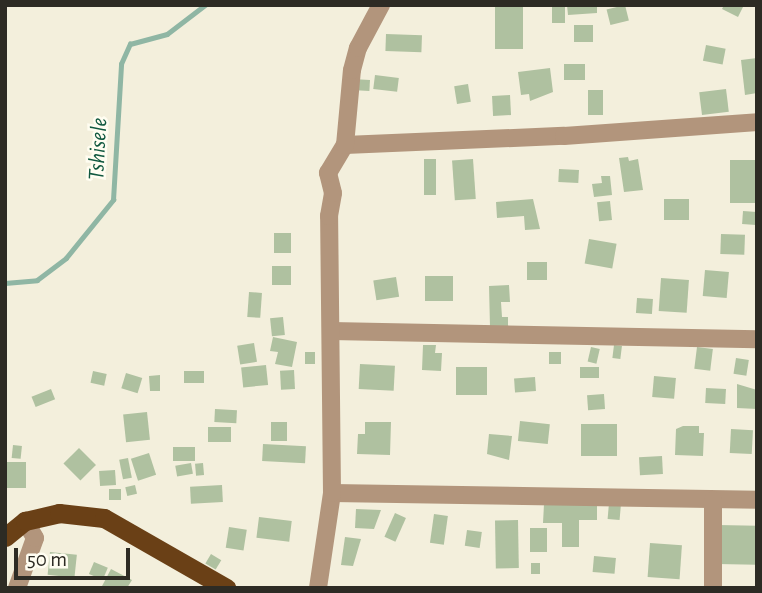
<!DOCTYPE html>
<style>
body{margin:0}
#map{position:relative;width:762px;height:593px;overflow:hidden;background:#f3efdc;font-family:"Alegreya Sans",sans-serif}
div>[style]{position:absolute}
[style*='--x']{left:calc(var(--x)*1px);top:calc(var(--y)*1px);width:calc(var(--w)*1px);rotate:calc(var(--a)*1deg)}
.stream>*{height:4.5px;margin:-2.25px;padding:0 2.25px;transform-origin:2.25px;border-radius:2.25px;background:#8fb6a4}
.building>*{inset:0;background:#afc1a0;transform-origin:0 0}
.minor>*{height:18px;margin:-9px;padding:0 9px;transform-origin:9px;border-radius:9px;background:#b2957c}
.trunk>*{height:19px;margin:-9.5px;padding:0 9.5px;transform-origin:9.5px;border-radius:9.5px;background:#6a4016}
span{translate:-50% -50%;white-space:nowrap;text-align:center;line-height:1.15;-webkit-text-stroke:5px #fffdf1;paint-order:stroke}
.water-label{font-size:23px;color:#10583f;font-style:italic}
.frame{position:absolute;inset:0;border:7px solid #2d2b24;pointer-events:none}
.scale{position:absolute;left:14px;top:548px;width:116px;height:32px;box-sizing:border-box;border:4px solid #2d2b24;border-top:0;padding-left:9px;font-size:21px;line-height:24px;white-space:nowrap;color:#2d2b24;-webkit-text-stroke:5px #fffdf1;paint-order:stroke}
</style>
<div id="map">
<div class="stream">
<i style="--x:5;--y:283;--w:32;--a:-5"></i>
<i style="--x:37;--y:280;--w:36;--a:-37"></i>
<i style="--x:66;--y:258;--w:75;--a:-51"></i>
<i style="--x:113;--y:200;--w:136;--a:-86.6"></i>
<i style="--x:121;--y:64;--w:22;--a:-66"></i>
<i style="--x:130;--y:44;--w:38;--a:-15"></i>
<i style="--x:167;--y:34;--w:48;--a:-37.3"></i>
</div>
<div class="building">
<i style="left:495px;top:5px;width:28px;height:44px"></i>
<i style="left:552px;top:5px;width:13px;height:18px"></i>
<i style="clip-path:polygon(567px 5px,597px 5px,597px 13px,568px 15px)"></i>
<i style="left:625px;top:5px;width:16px;height:19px;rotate:76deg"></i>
<i style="clip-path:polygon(724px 5px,744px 5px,738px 17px,722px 9px)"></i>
<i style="left:574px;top:25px;width:19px;height:17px"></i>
<i style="left:386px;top:34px;width:36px;height:17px;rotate:2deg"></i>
<i style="left:706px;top:45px;width:20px;height:16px;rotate:11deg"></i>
<i style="clip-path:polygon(757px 58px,757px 93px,745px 95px,741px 60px)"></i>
<i style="left:585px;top:64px;width:16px;height:21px;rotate:90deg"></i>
<i style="clip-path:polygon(550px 68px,553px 92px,530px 101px,529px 94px,521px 95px,518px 72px)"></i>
<i style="left:375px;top:75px;width:24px;height:14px;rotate:7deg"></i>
<i style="left:352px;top:79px;width:18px;height:11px;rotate:3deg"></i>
<i style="left:468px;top:84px;width:18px;height:14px;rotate:81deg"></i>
<i style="left:726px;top:89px;width:23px;height:27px;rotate:83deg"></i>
<i style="left:588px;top:90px;width:15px;height:25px"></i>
<i style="left:510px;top:95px;width:20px;height:18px;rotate:87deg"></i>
<i style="clip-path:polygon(628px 157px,629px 161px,638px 159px,643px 190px,624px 192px,619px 158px)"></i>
<i style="left:424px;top:159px;width:12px;height:36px"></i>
<i style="left:473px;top:159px;width:40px;height:21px;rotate:86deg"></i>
<i style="left:757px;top:160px;width:43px;height:27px;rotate:90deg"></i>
<i style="left:559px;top:169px;width:20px;height:13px;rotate:3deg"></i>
<i style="clip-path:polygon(601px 176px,610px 176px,612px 195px,594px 197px,592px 184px,602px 183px)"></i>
<i style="clip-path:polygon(533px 199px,540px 229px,525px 230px,524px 216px,497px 218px,496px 202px)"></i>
<i style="left:664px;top:199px;width:25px;height:21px"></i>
<i style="left:610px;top:201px;width:19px;height:13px;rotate:84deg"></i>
<i style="left:743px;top:211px;width:14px;height:13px;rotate:4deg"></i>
<i style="left:274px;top:233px;width:17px;height:20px"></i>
<i style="left:721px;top:234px;width:24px;height:20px;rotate:2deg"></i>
<i style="left:589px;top:239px;width:28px;height:25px;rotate:10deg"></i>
<i style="left:547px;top:262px;width:18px;height:20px;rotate:90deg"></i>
<i style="left:291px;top:266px;width:19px;height:19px;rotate:90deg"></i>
<i style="left:705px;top:270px;width:24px;height:26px;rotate:5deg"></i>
<i style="left:425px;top:276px;width:28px;height:25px"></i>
<i style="left:396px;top:277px;width:20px;height:23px;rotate:81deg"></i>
<i style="left:661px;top:278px;width:28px;height:33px;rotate:4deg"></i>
<i style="clip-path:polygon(509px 285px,510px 302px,501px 302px,502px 317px,508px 317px,508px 326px,490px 327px,489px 286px)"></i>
<i style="left:249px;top:292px;width:13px;height:25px;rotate:4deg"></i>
<i style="left:637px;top:298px;width:16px;height:15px;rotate:4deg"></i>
<i style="left:283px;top:317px;width:18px;height:13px;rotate:84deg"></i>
<i style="clip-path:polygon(273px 337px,297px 342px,292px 367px,275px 364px,278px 352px,270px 351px)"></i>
<i style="left:254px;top:343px;width:19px;height:17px;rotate:81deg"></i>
<i style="clip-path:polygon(423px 345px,436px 345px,435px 353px,442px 353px,441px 371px,422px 370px)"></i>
<i style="left:614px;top:345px;width:8px;height:13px;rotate:7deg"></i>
<i style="left:591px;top:347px;width:9px;height:15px;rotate:13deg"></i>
<i style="left:697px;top:347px;width:16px;height:22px;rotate:7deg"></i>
<i style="left:305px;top:352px;width:10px;height:12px"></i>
<i style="left:549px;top:352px;width:12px;height:12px"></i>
<i style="left:736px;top:358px;width:13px;height:16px;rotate:9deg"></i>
<i style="left:360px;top:364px;width:35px;height:25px;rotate:3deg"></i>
<i style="left:266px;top:365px;width:20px;height:25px;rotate:84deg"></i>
<i style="left:456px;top:367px;width:31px;height:28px"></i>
<i style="left:599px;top:367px;width:11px;height:19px;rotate:90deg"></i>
<i style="left:294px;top:370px;width:19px;height:14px;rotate:87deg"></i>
<i style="left:93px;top:371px;width:14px;height:12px;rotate:12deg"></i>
<i style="left:184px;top:371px;width:20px;height:12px"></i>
<i style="left:126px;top:373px;width:17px;height:16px;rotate:17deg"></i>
<i style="clip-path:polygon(160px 375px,160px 391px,150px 391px,149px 376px)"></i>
<i style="left:654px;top:376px;width:22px;height:21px;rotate:5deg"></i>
<i style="left:535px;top:377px;width:14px;height:21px;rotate:86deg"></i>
<i style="clip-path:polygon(737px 384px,757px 390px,757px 409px,737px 408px)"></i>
<i style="left:706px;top:388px;width:20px;height:15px;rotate:3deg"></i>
<i style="left:51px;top:389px;width:11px;height:21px;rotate:68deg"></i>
<i style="left:604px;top:394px;width:15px;height:17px;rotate:86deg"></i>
<i style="left:215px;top:409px;width:22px;height:13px;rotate:3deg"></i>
<i style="left:147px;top:412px;width:28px;height:24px;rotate:84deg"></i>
<i style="left:520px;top:421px;width:30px;height:20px;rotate:6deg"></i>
<i style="left:271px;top:422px;width:16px;height:19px"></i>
<i style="clip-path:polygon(365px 422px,391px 422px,390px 455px,357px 454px,358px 434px,365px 434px)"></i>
<i style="left:617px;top:424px;width:32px;height:36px;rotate:90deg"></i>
<i style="clip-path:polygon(683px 426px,699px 426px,699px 433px,704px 433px,703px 456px,675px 455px,676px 429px)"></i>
<i style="left:208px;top:427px;width:23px;height:15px"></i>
<i style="left:731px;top:429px;width:22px;height:24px;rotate:3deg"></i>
<i style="clip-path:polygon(489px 434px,512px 436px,509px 460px,487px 454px)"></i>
<i style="left:263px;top:444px;width:43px;height:17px;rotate:3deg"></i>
<i style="left:13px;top:445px;width:9px;height:13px;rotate:6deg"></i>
<i style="left:195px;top:447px;width:14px;height:22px;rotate:90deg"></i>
<i style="left:79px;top:448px;width:24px;height:22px;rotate:45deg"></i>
<i style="left:149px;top:453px;width:23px;height:19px;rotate:72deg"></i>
<i style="left:662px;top:456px;width:18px;height:23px;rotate:87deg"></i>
<i style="left:128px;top:458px;width:20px;height:9px;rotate:79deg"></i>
<i style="left:5px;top:462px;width:21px;height:26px"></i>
<i style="left:191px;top:463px;width:11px;height:16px;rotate:80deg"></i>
<i style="left:203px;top:463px;width:12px;height:8px;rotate:85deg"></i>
<i style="left:115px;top:470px;width:15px;height:16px;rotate:86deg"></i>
<i style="left:135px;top:485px;width:9px;height:10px;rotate:77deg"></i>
<i style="left:222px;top:485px;width:17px;height:32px;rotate:87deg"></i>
<i style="left:109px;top:489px;width:12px;height:11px"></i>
<i style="left:609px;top:503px;width:12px;height:16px;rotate:5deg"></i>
<i style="clip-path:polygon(544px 504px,597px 504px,597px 520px,579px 520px,579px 547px,562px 547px,562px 523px,543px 523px)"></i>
<i style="clip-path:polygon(356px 509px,381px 510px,374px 529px,355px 528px)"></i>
<i style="left:395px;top:513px;width:12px;height:26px;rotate:24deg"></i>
<i style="left:434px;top:514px;width:14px;height:29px;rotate:8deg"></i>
<i style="left:259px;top:517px;width:33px;height:21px;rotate:7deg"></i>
<i style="left:518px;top:520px;width:48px;height:23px;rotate:89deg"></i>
<i style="left:718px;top:525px;width:39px;height:39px;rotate:1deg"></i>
<i style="left:229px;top:527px;width:18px;height:21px;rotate:9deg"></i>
<i style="left:530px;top:528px;width:17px;height:24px"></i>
<i style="left:467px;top:530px;width:15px;height:16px;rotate:8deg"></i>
<i style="clip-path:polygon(345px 537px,361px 539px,353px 566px,341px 565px)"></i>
<i style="left:650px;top:543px;width:32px;height:34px;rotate:4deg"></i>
<i style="left:50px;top:552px;width:27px;height:23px;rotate:6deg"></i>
<i style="left:211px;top:554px;width:12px;height:11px;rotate:31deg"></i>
<i style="left:594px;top:556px;width:22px;height:16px;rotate:5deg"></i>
<i style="left:94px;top:562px;width:15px;height:13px;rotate:23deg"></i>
<i style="left:531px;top:563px;width:9px;height:11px"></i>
<i style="clip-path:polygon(111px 569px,132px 580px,127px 588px,101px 588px)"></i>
</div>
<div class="minor">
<i style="--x:345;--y:145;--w:219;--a:-2.4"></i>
<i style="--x:564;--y:136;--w:194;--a:-4.1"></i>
<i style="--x:331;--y:331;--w:426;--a:1.1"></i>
<i style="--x:332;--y:493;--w:425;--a:0.9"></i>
<i style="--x:713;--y:500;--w:88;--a:90"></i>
<i style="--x:17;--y:588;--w:53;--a:-70.2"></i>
<i style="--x:35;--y:538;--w:20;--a:-120"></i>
<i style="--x:318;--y:588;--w:96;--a:-81.6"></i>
<i style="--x:332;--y:493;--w:277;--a:-90.6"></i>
<i style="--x:329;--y:216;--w:23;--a:-80"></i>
<i style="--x:333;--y:193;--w:21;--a:-104"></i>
<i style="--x:328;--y:173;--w:33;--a:-59"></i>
<i style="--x:345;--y:145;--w:75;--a:-84.7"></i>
<i style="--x:352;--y:70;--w:23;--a:-75"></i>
<i style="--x:358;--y:48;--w:49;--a:-61.9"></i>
</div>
<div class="trunk">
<i style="--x:5;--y:537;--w:26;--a:-39"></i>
<i style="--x:25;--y:521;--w:35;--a:-13"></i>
<i style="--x:59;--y:513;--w:45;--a:6.3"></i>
<i style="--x:104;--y:518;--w:141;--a:29.8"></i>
</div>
<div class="water-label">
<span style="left:99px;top:149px;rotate:-87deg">Tshisele</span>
</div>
<div class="frame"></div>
<div class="scale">50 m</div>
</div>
